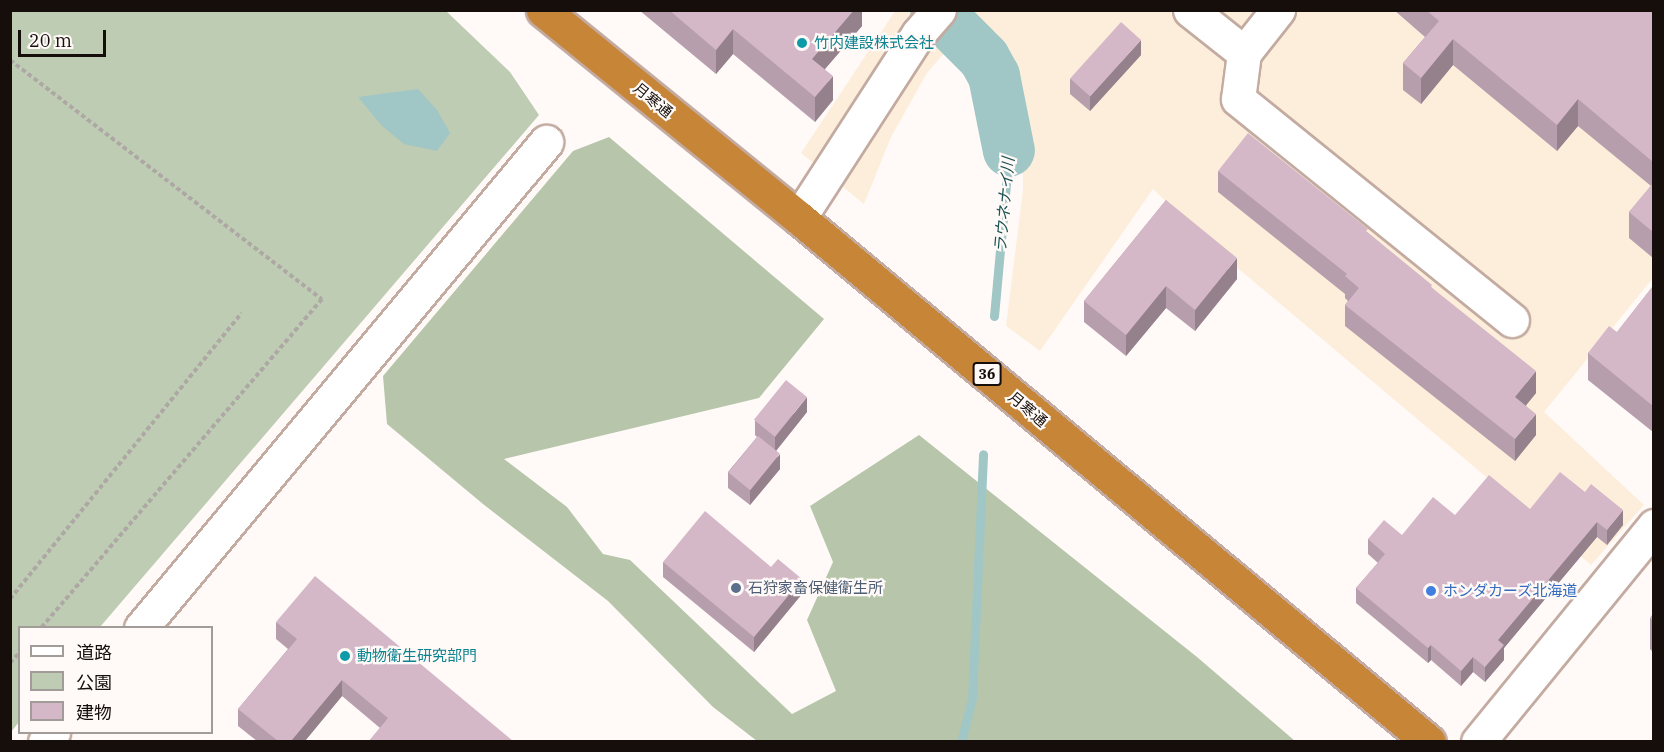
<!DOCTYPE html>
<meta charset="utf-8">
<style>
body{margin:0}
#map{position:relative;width:1664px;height:752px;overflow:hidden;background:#fffaf7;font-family:"IBM Plex Serif","Noto Sans JP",serif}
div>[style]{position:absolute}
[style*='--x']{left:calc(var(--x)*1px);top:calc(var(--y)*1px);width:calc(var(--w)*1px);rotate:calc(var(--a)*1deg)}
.industrial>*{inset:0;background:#fdeedb}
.green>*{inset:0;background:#beccb3}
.forest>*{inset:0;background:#b7c6ab}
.water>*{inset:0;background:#a1c6c6}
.stream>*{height:9px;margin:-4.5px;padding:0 4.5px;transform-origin:4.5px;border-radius:4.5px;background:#a1c6c6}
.river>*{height:52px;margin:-26px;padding:0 26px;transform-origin:26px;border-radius:26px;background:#a1c6c6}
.path>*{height:4px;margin-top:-2px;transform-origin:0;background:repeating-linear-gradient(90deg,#aea8a5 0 4.5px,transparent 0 7.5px)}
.roads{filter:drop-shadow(2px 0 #c3aba1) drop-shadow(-2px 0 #c3aba1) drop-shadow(0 2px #c3aba1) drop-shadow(0 -2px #c3aba1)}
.minor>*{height:33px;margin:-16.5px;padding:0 16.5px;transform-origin:16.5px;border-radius:16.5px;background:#fff}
.highway>*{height:33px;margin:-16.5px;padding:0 16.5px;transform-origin:16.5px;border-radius:16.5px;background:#c78538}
.wall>*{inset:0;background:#b79eac}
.shaded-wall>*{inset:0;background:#95818c}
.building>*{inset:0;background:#d5b8c8;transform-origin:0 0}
.dots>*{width:16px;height:16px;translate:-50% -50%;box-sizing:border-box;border:3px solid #fffaf7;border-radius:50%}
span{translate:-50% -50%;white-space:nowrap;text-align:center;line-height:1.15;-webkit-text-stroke:4.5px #fffaf7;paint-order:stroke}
.shield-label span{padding:2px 4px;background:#fffaf7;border:2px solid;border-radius:4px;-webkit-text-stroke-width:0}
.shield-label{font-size:14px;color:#160e0b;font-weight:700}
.culture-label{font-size:15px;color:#0d838f}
.left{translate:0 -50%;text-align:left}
.street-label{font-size:15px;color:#160e0b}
.service-label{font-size:15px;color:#4e5e75}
.shop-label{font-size:15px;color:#366cbe}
.water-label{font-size:16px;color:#1b5252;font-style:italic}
.frame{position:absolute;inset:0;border:12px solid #160e0b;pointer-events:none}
.legend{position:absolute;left:18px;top:626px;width:195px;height:108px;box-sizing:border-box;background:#fffaf7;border:2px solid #a29c99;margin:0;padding:8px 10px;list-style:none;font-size:18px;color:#160e0b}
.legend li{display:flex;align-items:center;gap:12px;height:30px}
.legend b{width:30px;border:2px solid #a29c99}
.scale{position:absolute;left:18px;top:30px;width:88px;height:27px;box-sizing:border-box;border:3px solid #160e0b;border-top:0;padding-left:8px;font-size:18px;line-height:21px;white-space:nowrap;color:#160e0b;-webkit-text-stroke:4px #fffaf7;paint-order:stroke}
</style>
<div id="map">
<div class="industrial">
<i style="clip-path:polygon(895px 11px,1653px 11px,1653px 278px,1544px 412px,1644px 505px,1591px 565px,1215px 249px,1153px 189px,1040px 351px,1006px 326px,1023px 190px,1022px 101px,1006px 57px,977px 15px,927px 73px,891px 137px,864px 204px,801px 153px)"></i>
</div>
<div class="green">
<i style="clip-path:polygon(11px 11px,446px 11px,510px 72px,539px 115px,100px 627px,20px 628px,19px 722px,11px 732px)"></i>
</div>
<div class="forest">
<i style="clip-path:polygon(609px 137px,824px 319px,759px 398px,504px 459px,567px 507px,603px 554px,630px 560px,792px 714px,836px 691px,807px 620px,833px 562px,810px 506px,919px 435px,1197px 657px,1295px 741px,757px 741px,713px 707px,608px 601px,483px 504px,387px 424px,383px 376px,573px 151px)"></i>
</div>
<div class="water">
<i style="clip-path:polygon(418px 89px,437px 110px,450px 133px,437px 151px,404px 144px,382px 126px,358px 97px)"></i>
</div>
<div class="stream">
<i style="--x:994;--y:316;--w:166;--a:-84.8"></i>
<i style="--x:961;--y:742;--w:45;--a:-76"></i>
<i style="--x:972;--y:698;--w:244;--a:-87.4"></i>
</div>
<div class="river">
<i style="--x:936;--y:10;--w:68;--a:45"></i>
<i style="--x:984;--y:58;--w:21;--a:61"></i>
<i style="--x:994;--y:76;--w:76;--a:78.7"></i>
</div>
<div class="path">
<i style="--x:10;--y:60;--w:393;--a:37.5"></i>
<i style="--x:322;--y:299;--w:433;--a:130.5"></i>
<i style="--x:10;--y:599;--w:368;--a:-51"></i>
<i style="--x:10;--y:663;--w:15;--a:-48"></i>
</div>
<div class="roads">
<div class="minor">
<i style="--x:1190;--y:10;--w:69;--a:38.5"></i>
<i style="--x:1244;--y:53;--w:55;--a:-51.7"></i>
<i style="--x:1244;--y:53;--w:46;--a:97.4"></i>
<i style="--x:1238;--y:99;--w:352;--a:38.9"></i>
<i style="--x:799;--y:218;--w:219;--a:-57.1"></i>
<i style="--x:918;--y:34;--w:32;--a:-49"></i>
<i style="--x:141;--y:628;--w:633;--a:-50.19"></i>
<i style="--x:45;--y:742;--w:13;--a:-51"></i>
<i style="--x:1478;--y:742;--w:279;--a:-50.8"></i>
</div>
<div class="highway">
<i style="--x:543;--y:10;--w:330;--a:39.1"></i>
<i style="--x:799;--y:218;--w:819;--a:39.75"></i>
</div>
</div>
<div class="wall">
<i style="clip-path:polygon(639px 10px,862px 10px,862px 26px,825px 69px,833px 100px,815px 122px,733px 54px,716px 74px)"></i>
<i style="clip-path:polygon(1394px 10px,1653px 10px,1653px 258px,1629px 238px,1629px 212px,1651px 186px,1578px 126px,1557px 151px,1453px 65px,1421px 104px,1403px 90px,1403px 63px,1425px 37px)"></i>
<i style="clip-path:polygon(1141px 55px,1090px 111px,1070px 94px,1070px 79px)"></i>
<i style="clip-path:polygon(1218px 171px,1368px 233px,1432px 288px,1536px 393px,1526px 405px,1536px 435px,1515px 461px,1345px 326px,1345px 305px,1348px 301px,1345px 298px,1345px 294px,1218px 192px)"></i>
<i style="clip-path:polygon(1166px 200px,1237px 279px,1195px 331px,1166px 308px,1126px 356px,1084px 322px,1084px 301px)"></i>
<i style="clip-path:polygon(1653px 286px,1653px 432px,1588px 380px,1588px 353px,1617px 332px)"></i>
<i style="clip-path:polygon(807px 412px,776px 451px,780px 469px,750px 505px,728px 488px,728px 472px,757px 437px,755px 435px,755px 420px)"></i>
<i style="clip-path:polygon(1530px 509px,1623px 525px,1607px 545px,1597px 537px,1504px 648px,1504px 660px,1485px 682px,1473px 672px,1461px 686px,1431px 660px,1428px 663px,1356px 603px,1356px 588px,1378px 563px,1368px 554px,1368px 539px,1402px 535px,1455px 515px)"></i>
<i style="clip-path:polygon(663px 562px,802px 594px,754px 652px,663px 577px)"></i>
<i style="clip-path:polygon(1653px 614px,1653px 652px,1650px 649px,1650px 618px)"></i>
<i style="clip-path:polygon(276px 622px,513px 741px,369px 741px,380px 728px,342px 696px,305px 741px,257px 741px,238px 726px,238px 709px,288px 649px,276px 639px)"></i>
</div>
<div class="shaded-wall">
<i style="clip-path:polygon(854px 10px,862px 10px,862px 26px,812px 84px,812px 59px)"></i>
<i style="clip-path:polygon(733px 29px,733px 54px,716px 74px,716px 50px)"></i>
<i style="clip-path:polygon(1453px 39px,1453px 65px,1421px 104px,1421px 78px)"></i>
<i style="clip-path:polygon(1141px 40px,1141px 55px,1090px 111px,1090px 96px)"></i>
<i style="clip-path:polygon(833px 76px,833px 100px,815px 122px,815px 97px)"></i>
<i style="clip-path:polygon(1578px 99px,1578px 126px,1557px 151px,1557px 125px)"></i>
<i style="clip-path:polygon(1237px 258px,1237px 279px,1195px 331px,1195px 310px)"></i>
<i style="clip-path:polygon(1166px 286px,1166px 308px,1126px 356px,1126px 335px)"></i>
<i style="clip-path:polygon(1536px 371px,1536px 393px,1515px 419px,1515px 397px)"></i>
<i style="clip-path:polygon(807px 397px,807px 412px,775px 452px,775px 437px)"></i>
<i style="clip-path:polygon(1536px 414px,1536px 435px,1515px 461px,1515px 439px)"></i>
<i style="clip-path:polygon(780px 454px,780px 469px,750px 505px,750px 490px)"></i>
<i style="clip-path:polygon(1623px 510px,1623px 525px,1607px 545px,1607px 530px)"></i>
<i style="clip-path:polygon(1597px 522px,1597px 537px,1504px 648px,1504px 660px,1485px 682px,1485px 667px,1498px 640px)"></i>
<i style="clip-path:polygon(802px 579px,802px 594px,754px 652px,754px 637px)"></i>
<i style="clip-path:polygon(1431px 645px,1431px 660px,1428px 663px,1428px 648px)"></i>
<i style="clip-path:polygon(1473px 657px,1473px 672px,1461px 686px,1461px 671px)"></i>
<i style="clip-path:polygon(342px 680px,342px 696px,305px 741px,291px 741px)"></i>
</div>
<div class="building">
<i style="clip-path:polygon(669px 10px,854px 10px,812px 59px,833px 76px,815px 97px,733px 29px,716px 50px)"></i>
<i style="clip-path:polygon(1426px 10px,1653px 10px,1653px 162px,1578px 99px,1557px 125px,1453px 39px,1421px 78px,1403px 63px,1439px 21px)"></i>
<i style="left:1121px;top:22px;width:27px;height:76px;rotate:42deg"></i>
<i style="clip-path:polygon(1248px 133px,1368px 229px,1366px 231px,1432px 285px,1431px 287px,1536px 371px,1515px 397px,1536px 414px,1515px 439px,1345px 305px,1359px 288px,1345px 276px,1347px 274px,1218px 171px)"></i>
<i style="clip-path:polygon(1653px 183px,1653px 232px,1629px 212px)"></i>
<i style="clip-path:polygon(1166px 200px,1237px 258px,1195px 310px,1166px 286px,1126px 335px,1084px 301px)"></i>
<i style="clip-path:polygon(1653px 286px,1653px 406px,1588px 353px,1609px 326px,1617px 332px)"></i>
<i style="left:786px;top:380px;width:27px;height:51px;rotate:39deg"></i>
<i style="left:758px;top:436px;width:28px;height:47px;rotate:39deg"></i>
<i style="clip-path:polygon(1560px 472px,1585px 492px,1591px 484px,1623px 510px,1607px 530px,1597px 522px,1498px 640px,1504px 645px,1485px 667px,1473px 657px,1461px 671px,1431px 645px,1428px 648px,1356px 588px,1385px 554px,1368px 539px,1384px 520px,1402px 535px,1433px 497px,1455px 515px,1489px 475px,1530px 509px)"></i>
<i style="clip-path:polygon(705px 511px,771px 567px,778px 559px,802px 579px,754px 637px,663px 562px)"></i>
<i style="clip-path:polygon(315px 576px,513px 741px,424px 741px,422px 740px,420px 741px,369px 741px,388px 718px,342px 680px,291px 741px,278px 741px,238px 709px,297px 639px,276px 622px)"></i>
<i style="clip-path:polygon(1653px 614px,1653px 621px,1650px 618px)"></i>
</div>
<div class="dots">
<i style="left:802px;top:43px;background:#0f9aa8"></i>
<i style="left:736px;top:588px;background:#5c6f8a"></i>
<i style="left:1431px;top:591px;background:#3f7fe0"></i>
<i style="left:345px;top:656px;background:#0f9aa8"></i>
</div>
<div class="shield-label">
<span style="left:987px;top:374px">36</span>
</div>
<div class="culture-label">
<span class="left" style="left:814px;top:43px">竹内建設株式会社</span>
<span class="left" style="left:357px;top:656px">動物衛生研究部門</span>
</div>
<div class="street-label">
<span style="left:653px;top:100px;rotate:39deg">月寒通</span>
<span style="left:1028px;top:409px;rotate:40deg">月寒通</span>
</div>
<div class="service-label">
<span class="left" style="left:748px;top:588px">石狩家畜保健衛生所</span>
</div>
<div class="shop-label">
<span class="left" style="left:1443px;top:591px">ホンダカーズ北海道</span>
</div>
<div class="water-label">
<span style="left:1004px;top:205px;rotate:-85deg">ラウネナイ川</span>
</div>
<div class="frame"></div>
<ul class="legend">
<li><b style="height:8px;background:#fff"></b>道路</li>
<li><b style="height:16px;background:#beccb3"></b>公園</li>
<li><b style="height:16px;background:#d5b8c8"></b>建物</li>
</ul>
<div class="scale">20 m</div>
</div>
